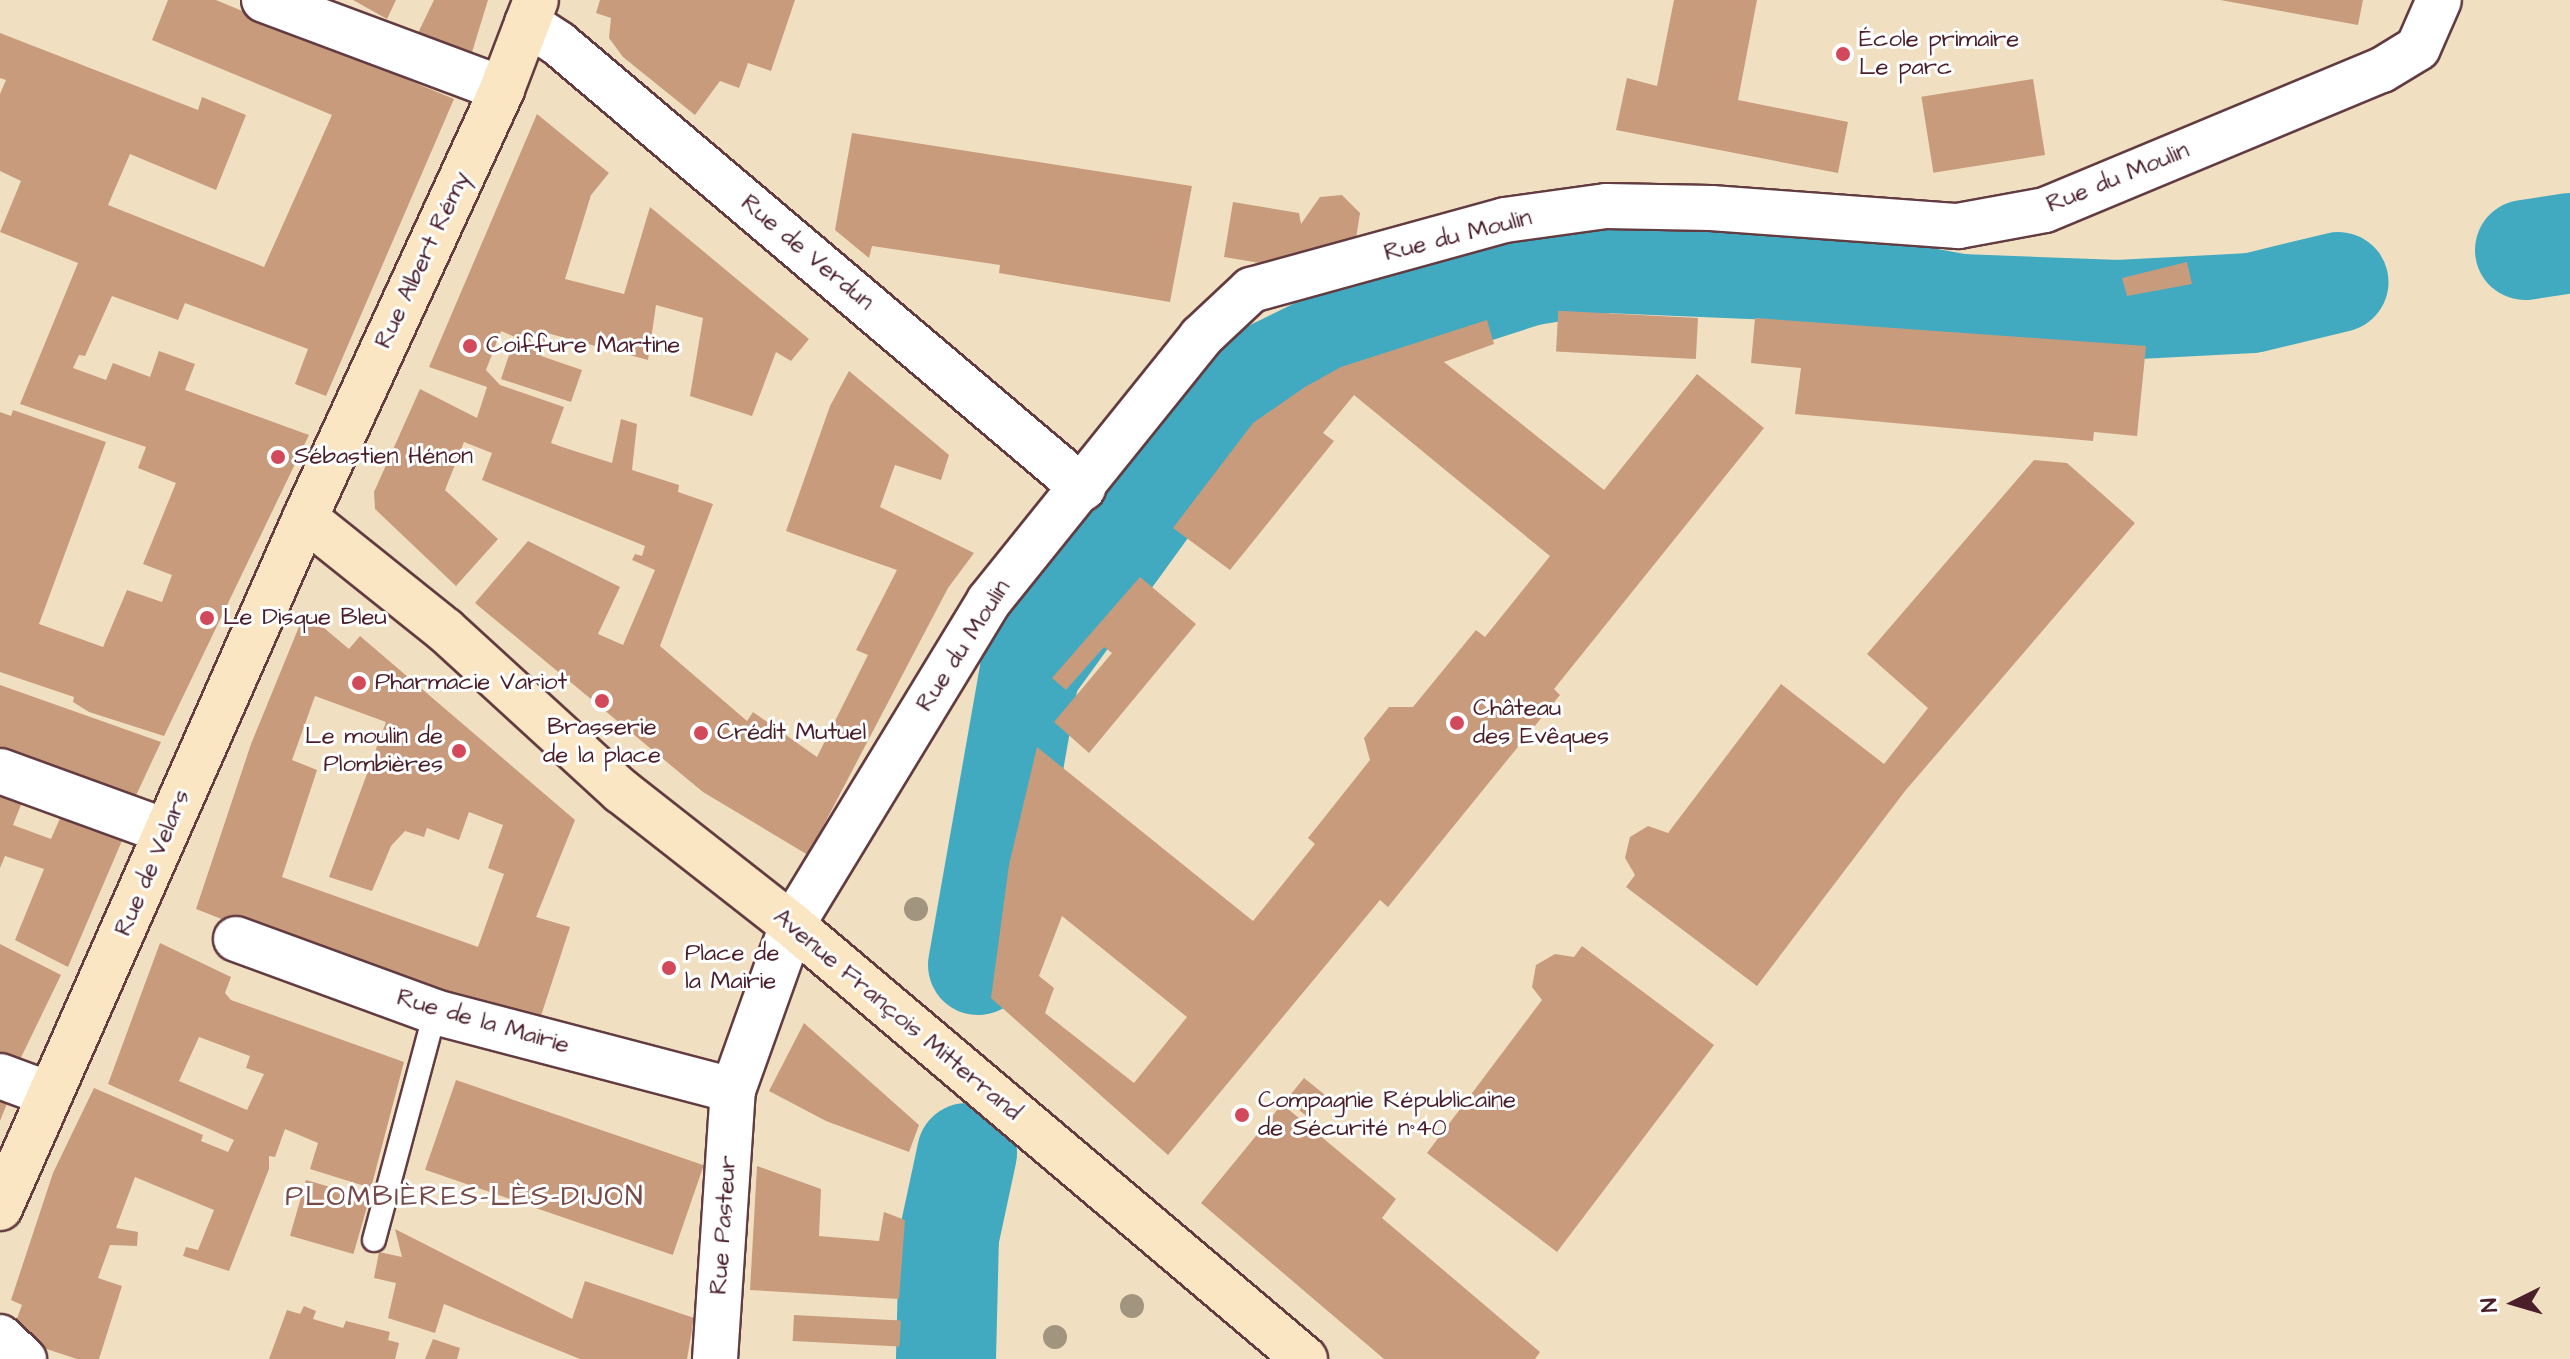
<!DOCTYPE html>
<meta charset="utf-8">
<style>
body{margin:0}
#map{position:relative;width:2570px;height:1359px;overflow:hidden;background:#f0e0c1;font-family:"Architects Daughter",sans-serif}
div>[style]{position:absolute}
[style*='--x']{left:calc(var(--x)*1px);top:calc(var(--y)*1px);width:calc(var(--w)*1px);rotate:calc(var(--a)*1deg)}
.river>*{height:100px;margin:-50px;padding:0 50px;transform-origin:50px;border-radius:50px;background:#41aac1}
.building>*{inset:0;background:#c89b7d;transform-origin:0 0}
.roads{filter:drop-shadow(2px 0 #633c42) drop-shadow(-2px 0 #633c42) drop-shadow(0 2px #633c42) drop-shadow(0 -2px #633c42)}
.service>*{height:22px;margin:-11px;padding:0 11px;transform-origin:11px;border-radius:11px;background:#fff}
.minor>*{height:44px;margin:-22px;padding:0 22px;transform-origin:22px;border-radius:22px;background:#fff}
.secondary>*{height:44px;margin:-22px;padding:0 22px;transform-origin:22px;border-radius:22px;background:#fbe6c3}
.trees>*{width:24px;height:24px;margin:-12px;border-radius:50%;background:#a29580}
.dots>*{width:22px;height:22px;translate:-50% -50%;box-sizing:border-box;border:4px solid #fff;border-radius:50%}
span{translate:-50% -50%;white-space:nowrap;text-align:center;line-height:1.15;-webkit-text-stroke:6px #fff;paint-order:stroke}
.poi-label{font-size:24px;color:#4a1f2b}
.left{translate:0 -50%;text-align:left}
.right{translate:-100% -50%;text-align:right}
.street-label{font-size:24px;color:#4a1f2b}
.quarter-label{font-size:28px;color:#764a48;letter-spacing:2px}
.north{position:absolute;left:2474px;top:1263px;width:80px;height:80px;-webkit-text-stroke:6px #fff;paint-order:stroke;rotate:265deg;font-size:22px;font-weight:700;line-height:32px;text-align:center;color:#4a1f2b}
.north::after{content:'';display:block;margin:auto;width:28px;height:36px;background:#4a1f2b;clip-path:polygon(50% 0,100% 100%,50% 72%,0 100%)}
</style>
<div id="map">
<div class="river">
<i style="--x:2525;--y:250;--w:46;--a:-8.8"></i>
<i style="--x:978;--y:965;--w:299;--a:-80"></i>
<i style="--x:1030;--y:671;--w:281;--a:-54.1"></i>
<i style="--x:1195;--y:443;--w:110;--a:-42.8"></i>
<i style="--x:1276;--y:368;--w:70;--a:-26.2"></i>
<i style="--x:1339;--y:337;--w:199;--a:-17.9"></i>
<i style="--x:1528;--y:276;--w:80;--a:-9.3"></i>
<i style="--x:1607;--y:263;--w:168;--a:2.4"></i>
<i style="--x:1775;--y:270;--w:188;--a:10.4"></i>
<i style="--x:1960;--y:304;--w:158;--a:2.2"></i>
<i style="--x:2118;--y:310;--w:134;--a:-3"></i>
<i style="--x:2252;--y:303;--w:89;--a:-13.6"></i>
<i style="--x:946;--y:1359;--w:122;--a:-88.6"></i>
<i style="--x:949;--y:1237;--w:86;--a:-77.9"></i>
</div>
<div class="building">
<i style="clip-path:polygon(168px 0,216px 0,454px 99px,326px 396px,295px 384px,308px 349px,185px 303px,178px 320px,112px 296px,85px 356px,79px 355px,73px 368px,106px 380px,113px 363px,150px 377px,159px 351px,195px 364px,185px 390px,309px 435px,164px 736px,89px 712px,73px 702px,74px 697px,0 672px,0 412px,11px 416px,13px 410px,106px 442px,39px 624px,103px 647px,127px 590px,162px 602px,172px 575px,143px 564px,176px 483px,138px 468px,146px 447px,20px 404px,78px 263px,0 232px,21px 181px,0 171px,0 94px,6px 80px,0 78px,0 33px,198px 110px,202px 97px,246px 115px,216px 190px,130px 154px,108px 205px,264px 267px,332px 115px,152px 40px)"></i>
<i style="clip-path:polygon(353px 0,396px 0,387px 19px)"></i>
<i style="clip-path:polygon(434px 0,488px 0,469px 62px,417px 35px)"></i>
<i style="clip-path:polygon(600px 0,795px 0,771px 71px,748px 63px,739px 88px,720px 81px,695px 115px,623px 57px,609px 38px,611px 18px,596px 13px)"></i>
<i style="clip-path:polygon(1674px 0,1757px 0,1738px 100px,1848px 122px,1838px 173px,1616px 130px,1627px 78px,1657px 86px)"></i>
<i style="clip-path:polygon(2220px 0,2363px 0,2358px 25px)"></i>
<i style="left:2033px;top:79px;width:77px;height:113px;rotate:81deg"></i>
<i style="clip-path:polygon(537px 114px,609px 173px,591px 195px,565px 279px,624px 294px,650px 207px,809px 339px,791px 361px,776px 352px,752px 416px,690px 396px,703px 318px,656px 305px,648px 360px,547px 333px,541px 356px,582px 370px,571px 402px,501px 379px,515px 337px,501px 331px,486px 370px,500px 385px,564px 407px,551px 443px,562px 447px,612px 463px,621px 419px,637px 424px,632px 470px,679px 485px,678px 492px,713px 504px,660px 646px,747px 721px,753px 712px,817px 757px,868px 655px,856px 650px,897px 570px,786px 531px,830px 406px,849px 371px,949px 455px,941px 480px,895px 465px,880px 507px,974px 553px,948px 588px,808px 855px,703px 792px,475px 603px,528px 541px,620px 587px,598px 634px,623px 645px,655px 570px,632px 560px,635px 554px,642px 556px,645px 546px,482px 480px,492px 453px,464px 442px,445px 490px,498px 539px,456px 586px,375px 509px,374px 492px,420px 389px,477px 418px,487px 387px,429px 367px)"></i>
<i style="clip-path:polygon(852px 133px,1192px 186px,1170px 302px,999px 273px,1000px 265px,872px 246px,869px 258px,835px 230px)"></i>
<i style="clip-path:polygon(1342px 195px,1360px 213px,1355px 245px,1289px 268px,1224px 257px,1233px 202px,1299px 213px,1301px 224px,1320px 197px)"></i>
<i style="clip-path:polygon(2187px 262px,2192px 284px,2127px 296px,2122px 278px)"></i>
<i style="left:1698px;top:318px;width:41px;height:140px;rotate:93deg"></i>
<i style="clip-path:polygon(1755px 318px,2146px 346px,2137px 436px,2094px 432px,2093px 441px,1795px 414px,1801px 368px,1751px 363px)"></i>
<i style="clip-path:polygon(evenodd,1487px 320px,1494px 344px,1444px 362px,1604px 490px,1697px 374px,1764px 428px,1554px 689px,1560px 695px,1388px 907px,1380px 900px,1168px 1155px,991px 998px,1009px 865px,1037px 747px,1253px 921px,1315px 844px,1308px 838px,1370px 760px,1364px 738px,1389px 707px,1413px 707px,1476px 630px,1485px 637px,1550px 556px,1354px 395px,1323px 433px,1334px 441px,1230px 570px,1173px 528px,1253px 423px,1305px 387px,1341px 367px,1487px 320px,1062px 916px,1187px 1017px,1134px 1083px,1045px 1013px,1054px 988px,1039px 976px,1062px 916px)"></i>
<i style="clip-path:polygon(2034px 460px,2067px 463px,2135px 523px,1905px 791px,1757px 986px,1626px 887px,1635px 875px,1625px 858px,1630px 837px,1648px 826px,1668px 833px,1781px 684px,1884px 764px,1928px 708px,1867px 654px)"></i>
<i style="clip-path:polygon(1140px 577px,1196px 624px,1089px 753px,1054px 722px,1112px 653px,1104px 647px,1066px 690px,1052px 678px)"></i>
<i style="clip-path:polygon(evenodd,305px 612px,349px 649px,360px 636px,575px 820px,536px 917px,570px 927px,537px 1028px,341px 966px,196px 909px,251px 744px,305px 612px,315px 696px,386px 722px,329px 877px,372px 891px,391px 846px,405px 831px,424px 837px,427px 828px,459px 840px,469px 812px,503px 825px,488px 868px,504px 874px,478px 947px,282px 877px,317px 770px,292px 760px,315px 696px)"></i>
<i style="clip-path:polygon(0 685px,161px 742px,132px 804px,0 765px)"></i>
<i style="clip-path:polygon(0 783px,26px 792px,13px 825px,51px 839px,65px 807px,127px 829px,68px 967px,15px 940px,44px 869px,5px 856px,0 868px)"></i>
<i style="clip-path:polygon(evenodd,160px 943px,231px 977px,225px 993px,231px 1000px,404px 1062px,371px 1188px,310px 1169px,318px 1143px,285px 1129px,275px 1157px,269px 1156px,269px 1169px,229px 1271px,183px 1256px,186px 1247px,198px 1250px,214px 1210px,135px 1177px,116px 1228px,138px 1232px,137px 1246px,110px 1245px,98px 1278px,122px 1286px,99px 1359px,77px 1359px,10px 1337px,22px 1305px,11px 1300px,53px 1173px,94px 1088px,203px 1135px,201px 1141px,228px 1152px,234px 1140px,108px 1084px,160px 943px,199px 1037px,250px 1056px,246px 1068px,264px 1074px,247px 1110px,179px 1081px,199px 1037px)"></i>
<i style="clip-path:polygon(0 944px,61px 975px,13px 1074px,0 1069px)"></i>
<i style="clip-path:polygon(1582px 946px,1714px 1045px,1557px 1252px,1427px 1153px,1542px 1000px,1532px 987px,1536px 965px,1555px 954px,1574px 957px)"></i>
<i style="clip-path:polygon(804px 1023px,919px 1125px,909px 1152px,826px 1121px,769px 1091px)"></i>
<i style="left:1304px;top:1078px;width:27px;height:28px;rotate:39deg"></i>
<i style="left:456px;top:1080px;width:262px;height:95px;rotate:19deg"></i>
<i style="clip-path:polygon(0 1098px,8px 1101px,0 1121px)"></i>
<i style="clip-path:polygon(1282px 1104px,1396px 1199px,1382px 1218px,1540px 1352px,1535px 1359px,1384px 1359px,1201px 1203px)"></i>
<i style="clip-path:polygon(757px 1166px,821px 1189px,819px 1236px,879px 1241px,884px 1212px,905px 1220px,899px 1299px,750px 1290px)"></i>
<i style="left:306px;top:1180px;width:66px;height:58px;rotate:16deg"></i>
<i style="clip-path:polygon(395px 1229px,572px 1319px,585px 1281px,694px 1318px,687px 1359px,580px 1359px,444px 1304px,435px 1333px,388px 1318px,396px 1283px,374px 1278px,379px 1252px,402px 1257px)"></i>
<i style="clip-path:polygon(304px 1306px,316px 1311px,313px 1319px,343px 1328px,346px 1321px,390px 1332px,388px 1340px,399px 1343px,395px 1359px,269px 1359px,287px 1310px,300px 1314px)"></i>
<i style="left:794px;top:1315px;width:107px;height:26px;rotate:3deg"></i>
<i style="clip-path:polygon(433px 1339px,460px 1348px,457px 1359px,425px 1359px)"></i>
</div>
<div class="roads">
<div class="service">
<i style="--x:374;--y:1240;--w:236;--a:-75"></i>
</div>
<div class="minor">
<i style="--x:264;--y:0;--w:254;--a:20.5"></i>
<i style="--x:527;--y:23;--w:38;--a:33"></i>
<i style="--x:559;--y:44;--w:687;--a:40.28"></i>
<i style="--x:0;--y:771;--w:176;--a:20"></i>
<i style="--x:236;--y:939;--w:212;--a:20.1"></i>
<i style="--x:435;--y:1012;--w:308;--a:14.7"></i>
<i style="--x:0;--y:1076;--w:52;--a:20.2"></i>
<i style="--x:0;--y:1337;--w:33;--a:43"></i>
<i style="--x:715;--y:1359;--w:270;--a:-86.2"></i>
<i style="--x:733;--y:1090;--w:175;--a:-70.3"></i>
<i style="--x:792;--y:925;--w:379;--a:-58.7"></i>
<i style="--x:989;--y:601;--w:339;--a:-51.2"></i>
<i style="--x:1201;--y:337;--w:69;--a:-43.2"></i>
<i style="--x:1251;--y:290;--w:263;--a:-15.4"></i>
<i style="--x:1505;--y:220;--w:102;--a:-7.9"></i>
<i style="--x:1606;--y:206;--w:105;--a:1.1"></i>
<i style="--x:1711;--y:208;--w:248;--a:4.2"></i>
<i style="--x:1958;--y:226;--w:88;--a:-10.4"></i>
<i style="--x:2045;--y:210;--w:365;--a:-22.6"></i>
<i style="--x:2382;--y:70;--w:42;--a:-31.4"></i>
<i style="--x:2418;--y:48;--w:52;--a:-66.4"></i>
</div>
<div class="secondary">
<i style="--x:305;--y:518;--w:179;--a:38.7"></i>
<i style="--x:445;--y:630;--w:239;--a:42.5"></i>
<i style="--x:621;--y:791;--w:217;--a:38.1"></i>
<i style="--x:792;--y:925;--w:672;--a:40.23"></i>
<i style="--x:0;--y:1208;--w:754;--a:-66.15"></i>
<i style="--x:305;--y:518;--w:472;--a:-65.3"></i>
<i style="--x:502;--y:89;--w:95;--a:-69.1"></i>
</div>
</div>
<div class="trees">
<i style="left:916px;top:909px"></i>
<i style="left:1132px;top:1306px"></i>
<i style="left:1055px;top:1337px"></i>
</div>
<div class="dots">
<i style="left:1843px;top:54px;background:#d1495b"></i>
<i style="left:470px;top:346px;background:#d1495b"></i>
<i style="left:278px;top:457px;background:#d1495b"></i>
<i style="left:207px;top:618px;background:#d1495b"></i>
<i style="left:359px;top:683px;background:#d1495b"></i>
<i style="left:602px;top:701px;background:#d1495b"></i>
<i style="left:1457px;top:723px;background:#d1495b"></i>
<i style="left:701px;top:733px;background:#d1495b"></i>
<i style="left:459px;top:751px;background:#d1495b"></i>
<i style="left:669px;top:968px;background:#d1495b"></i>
<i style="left:1242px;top:1115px;background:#d1495b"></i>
</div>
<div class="poi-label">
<span class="left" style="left:1859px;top:54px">École primaire<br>Le parc</span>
<span class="left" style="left:486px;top:346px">Coiffure Martine</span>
<span class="left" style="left:294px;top:457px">Sébastien Hénon</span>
<span class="left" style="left:223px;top:618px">Le Disque Bleu</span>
<span class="left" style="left:375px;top:683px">Pharmacie Variot</span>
<span class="left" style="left:1473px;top:723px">Château<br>des Evêques</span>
<span style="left:602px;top:742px">Brasserie<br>de la place</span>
<span class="left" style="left:717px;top:733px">Crédit Mutuel</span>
<span class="right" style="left:443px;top:751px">Le moulin de<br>Plombières</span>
<span class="left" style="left:685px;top:968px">Place de<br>la Mairie</span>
<span class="left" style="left:1258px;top:1115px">Compagnie Républicaine<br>de Sécurité n°40</span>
</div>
<div class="street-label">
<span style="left:2118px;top:178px;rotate:-22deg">Rue du Moulin</span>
<span style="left:1458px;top:236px;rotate:-14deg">Rue du Moulin</span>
<span style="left:807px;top:253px;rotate:40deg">Rue de Verdun</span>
<span style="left:423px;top:260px;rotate:-65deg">Rue Albert Rémy</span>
<span style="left:964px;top:646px;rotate:-57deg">Rue du Moulin</span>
<span style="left:153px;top:863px;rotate:-67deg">Rue de Velars</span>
<span style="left:897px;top:1015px;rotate:40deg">Avenue François Mitterrand</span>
<span style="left:483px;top:1022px;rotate:16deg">Rue de la Mairie</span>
<span style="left:724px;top:1225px;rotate:-86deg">Rue Pasteur</span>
</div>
<div class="quarter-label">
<span style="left:465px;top:1197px">PLOMBIÈRES-LÈS-DIJON</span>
</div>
<div class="north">N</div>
</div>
